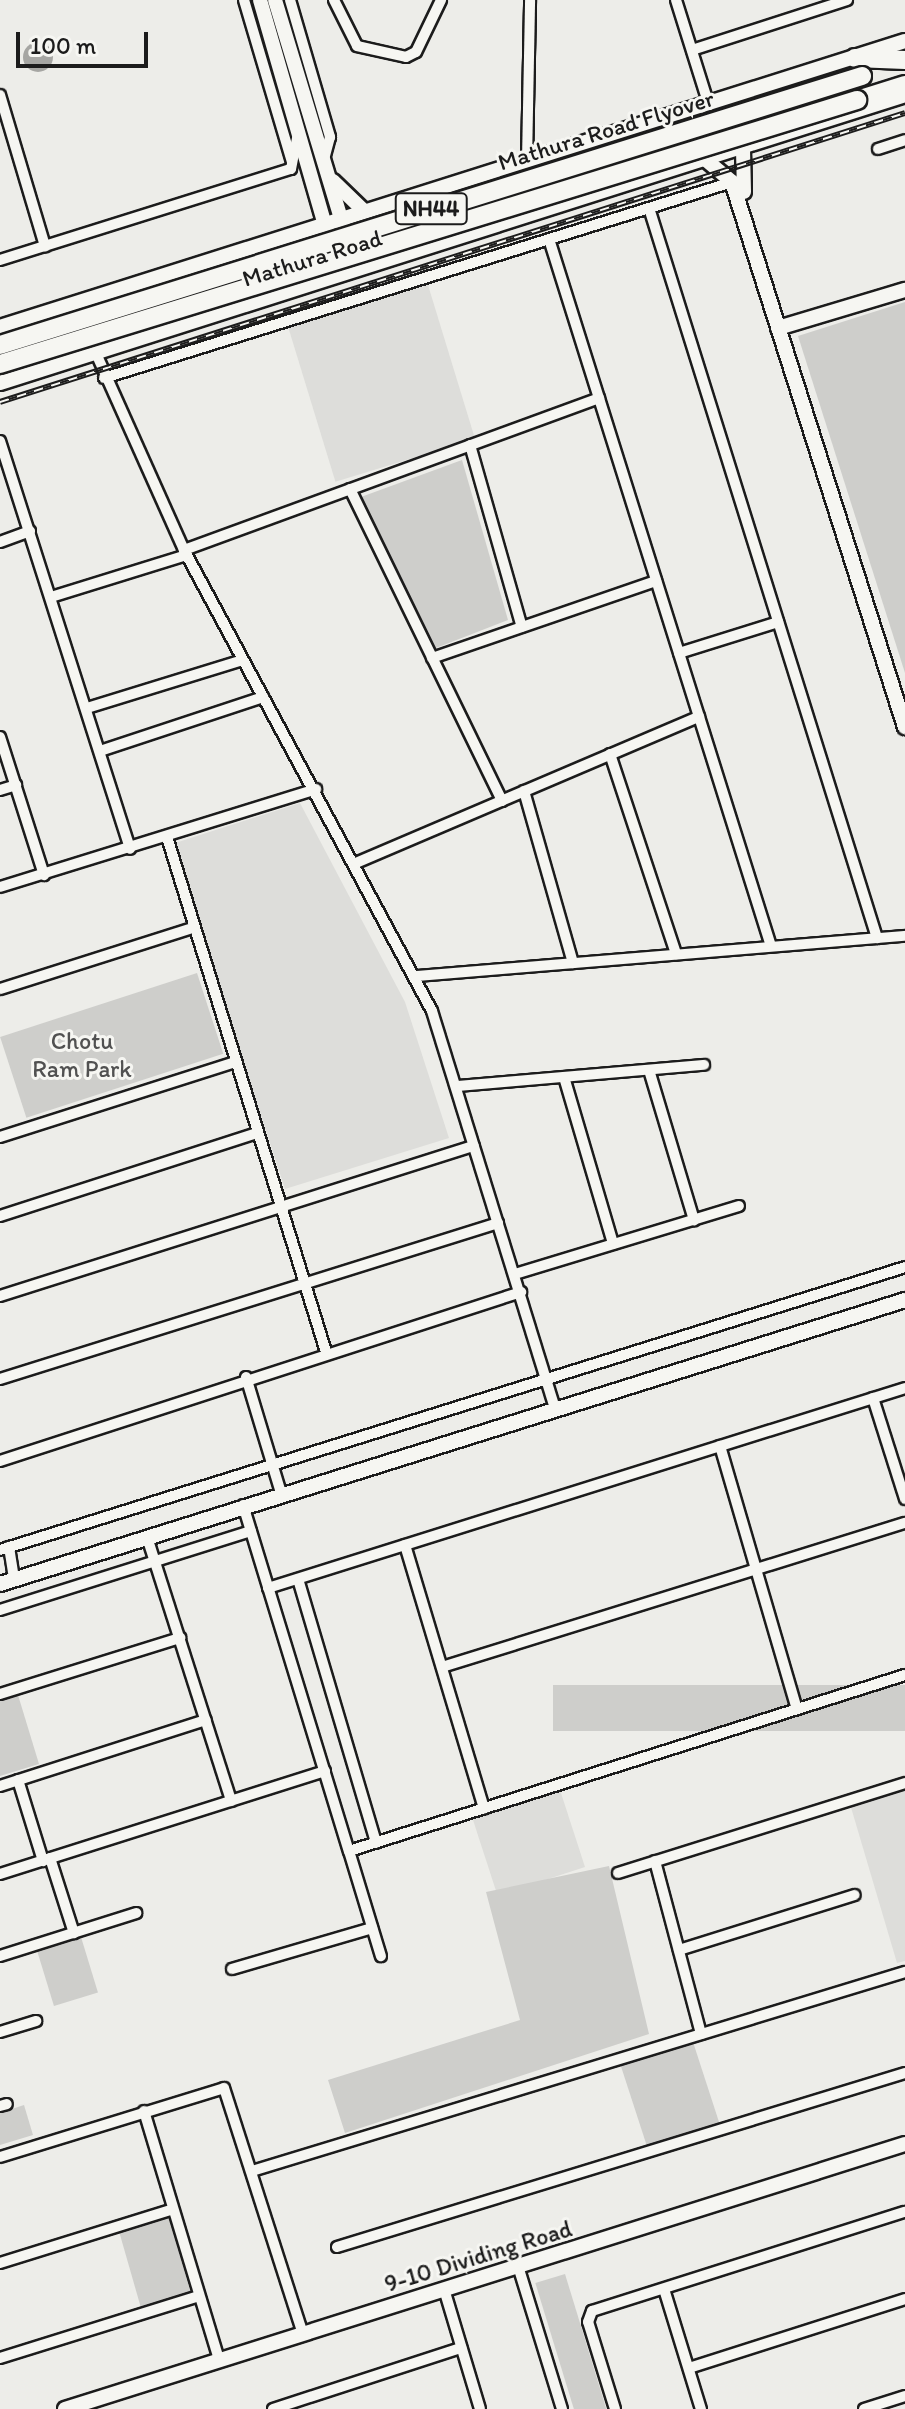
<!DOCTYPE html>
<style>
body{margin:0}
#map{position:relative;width:905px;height:2409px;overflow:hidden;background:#edede9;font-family:Itim,sans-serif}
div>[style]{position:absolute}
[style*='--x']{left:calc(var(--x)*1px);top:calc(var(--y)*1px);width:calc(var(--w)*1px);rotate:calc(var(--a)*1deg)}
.built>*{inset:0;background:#ddddda;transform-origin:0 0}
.green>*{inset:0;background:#cececb;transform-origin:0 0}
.water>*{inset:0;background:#a6a6a3}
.round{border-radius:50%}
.roads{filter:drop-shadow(2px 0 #1c1c1c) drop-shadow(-2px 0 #1c1c1c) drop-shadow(0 2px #1c1c1c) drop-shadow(0 -2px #1c1c1c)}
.street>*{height:10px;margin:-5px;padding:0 5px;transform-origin:5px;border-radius:5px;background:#f6f6f2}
.secondary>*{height:14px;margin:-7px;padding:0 7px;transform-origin:7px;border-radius:7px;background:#f6f6f2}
.highway>*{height:18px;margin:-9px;padding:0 9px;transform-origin:9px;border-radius:9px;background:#f6f6f2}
.rail>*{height:6px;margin-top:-3px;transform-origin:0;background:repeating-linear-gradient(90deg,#f6f6f2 0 9px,#1c1c1c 0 18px);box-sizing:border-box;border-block:2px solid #1c1c1c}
.bridges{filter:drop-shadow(2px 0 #1c1c1c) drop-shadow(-2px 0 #1c1c1c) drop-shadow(0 2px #1c1c1c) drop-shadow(0 -2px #1c1c1c)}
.highway-bridge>*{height:18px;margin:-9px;padding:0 9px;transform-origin:9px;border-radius:9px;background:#f6f6f2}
span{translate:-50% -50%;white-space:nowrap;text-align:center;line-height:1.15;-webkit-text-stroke:6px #f6f6f2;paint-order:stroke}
.shield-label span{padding:2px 6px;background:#f6f6f2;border:2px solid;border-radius:6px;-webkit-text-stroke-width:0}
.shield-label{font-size:22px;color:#1c1c1c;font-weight:700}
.street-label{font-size:24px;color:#1c1c1c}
.park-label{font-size:24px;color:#515151}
.scale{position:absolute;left:16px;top:32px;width:132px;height:36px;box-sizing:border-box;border:4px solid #1c1c1c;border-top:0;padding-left:10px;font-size:24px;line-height:28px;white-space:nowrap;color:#1c1c1c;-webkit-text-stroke:6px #f6f6f2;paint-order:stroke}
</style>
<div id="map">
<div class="built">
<i style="left:428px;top:285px;width:161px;height:146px;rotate:73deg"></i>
<i style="clip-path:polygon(300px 803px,405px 1002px,449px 1138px,285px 1189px,172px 844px)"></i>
<i style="clip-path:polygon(905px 1788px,905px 1961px,897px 1963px,850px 1804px)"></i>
<i style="left:560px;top:1790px;width:81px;height:92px;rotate:72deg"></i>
</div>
<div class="green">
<i style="clip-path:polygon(905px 302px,905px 673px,798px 336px)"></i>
<i style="clip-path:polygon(462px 460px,508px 620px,436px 648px,361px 497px)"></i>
<i style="left:197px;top:973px;width:85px;height:207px;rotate:72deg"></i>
<i style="left:905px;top:1685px;width:46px;height:352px;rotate:90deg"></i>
<i style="clip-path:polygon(18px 1695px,39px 1764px,0 1776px,0 1701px)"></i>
<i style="clip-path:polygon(609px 1866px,649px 2034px,345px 2133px,328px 2080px,520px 2020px,486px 1892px)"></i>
<i style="left:81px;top:1937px;width:58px;height:46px;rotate:73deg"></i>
<i style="left:693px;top:2042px;width:86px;height:76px;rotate:72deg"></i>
<i style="clip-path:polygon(24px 2105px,33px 2135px,0 2145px,0 2113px)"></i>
<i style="left:169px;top:2217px;width:78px;height:52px;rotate:74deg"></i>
<i style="left:565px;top:2274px;width:141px;height:31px;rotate:73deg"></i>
</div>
<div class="water">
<i class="round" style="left:23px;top:42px;width:30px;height:30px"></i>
</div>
<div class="roads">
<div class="street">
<i style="--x:244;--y:0;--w:169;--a:73.5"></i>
<i style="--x:290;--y:0;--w:143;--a:73.7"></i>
<i style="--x:330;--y:137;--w:23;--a:105"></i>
<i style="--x:334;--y:0;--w:51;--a:63.4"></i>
<i style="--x:357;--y:46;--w:50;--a:12.7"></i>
<i style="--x:406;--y:57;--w:11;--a:-27"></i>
<i style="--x:416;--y:52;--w:58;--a:-64.3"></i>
<i style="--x:676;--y:0;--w:110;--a:72.6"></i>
<i style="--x:692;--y:50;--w:163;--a:-17.9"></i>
<i style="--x:0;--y:95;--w:158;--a:73.4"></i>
<i style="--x:878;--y:149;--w:28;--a:-18"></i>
<i style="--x:527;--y:161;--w:161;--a:-88.9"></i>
<i style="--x:649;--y:208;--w:765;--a:72.65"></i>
<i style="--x:549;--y:239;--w:741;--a:72.57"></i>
<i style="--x:0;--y:260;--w:305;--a:-17.4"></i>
<i style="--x:291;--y:169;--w:32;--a:-79"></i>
<i style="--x:95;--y:351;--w:218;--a:65.9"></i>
<i style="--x:184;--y:550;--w:523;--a:61.72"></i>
<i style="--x:432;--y:1011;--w:416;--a:72.8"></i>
<i style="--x:104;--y:378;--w:658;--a:-17.33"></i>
<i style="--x:0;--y:441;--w:428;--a:72.3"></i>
<i style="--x:470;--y:445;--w:189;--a:74.1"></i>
<i style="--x:350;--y:489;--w:347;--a:64"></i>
<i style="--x:0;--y:542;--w:32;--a:-20"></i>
<i style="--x:184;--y:550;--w:442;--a:-20.1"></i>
<i style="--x:51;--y:597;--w:142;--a:-17.2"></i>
<i style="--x:679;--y:653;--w:104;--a:-17.4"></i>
<i style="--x:432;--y:658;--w:237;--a:-19"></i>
<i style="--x:87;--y:708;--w:163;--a:-17.1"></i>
<i style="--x:0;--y:737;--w:145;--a:72.3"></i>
<i style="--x:100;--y:751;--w:172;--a:-18.3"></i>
<i style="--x:610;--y:754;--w:211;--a:71.7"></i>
<i style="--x:0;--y:790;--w:17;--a:-17"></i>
<i style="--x:524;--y:791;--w:179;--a:74.1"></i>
<i style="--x:167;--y:837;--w:539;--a:72.84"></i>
<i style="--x:356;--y:863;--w:373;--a:-23.1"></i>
<i style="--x:0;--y:887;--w:331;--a:-17.2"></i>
<i style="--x:416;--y:976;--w:491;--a:-4.7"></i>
<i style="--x:0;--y:989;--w:201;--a:-17.6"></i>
<i style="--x:649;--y:1070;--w:157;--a:73.3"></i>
<i style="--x:564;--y:1077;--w:174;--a:73.6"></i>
<i style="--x:457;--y:1086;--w:248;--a:-4.9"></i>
<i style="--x:0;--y:1137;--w:247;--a:-17.7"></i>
<i style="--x:0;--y:1216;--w:270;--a:-17.9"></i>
<i style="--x:515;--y:1274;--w:234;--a:-16.9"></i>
<i style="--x:0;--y:1296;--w:497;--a:-17.6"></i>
<i style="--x:246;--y:1377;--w:121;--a:73.2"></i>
<i style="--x:0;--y:1379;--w:522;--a:-17.39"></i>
<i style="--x:873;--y:1398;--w:106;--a:72.4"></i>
<i style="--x:720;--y:1446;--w:274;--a:73.7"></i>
<i style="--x:0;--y:1461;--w:548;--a:-17.97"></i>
<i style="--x:243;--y:1505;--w:362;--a:73"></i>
<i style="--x:349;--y:1851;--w:583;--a:-17.57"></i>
<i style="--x:147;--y:1537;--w:277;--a:72.3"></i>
<i style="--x:405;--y:1545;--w:275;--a:73.3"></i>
<i style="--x:9;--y:1547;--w:32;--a:81"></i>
<i style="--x:0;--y:1550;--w:948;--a:-17.36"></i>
<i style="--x:298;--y:1579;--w:275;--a:73.5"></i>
<i style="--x:268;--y:1588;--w:668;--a:-17.43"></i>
<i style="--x:0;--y:1610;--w:263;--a:-17.5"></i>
<i style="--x:442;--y:1667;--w:485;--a:-17.3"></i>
<i style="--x:0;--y:1694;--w:189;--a:-17.3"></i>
<i style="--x:18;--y:1780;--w:85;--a:72.8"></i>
<i style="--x:0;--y:1786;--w:216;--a:-17.8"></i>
<i style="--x:349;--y:1851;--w:110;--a:73.1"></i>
<i style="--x:50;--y:1858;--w:79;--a:72.3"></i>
<i style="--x:655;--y:1861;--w:179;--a:75.1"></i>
<i style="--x:618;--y:1873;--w:301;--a:-17.4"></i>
<i style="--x:0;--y:1874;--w:341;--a:-17.6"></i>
<i style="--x:679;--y:1950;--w:184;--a:-17.4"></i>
<i style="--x:0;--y:1956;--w:143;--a:-17.5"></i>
<i style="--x:232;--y:1969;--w:146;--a:-16.3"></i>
<i style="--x:0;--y:2032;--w:38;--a:-17"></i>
<i style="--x:0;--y:2106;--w:7;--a:-16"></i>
<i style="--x:144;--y:2111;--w:260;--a:73.2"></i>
<i style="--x:0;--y:2157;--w:234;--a:-17.1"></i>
<i style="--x:224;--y:2088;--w:258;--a:72.2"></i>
<i style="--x:252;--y:2171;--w:683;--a:-16.95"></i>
<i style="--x:337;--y:2247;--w:594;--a:-17.03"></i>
<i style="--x:0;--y:2263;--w:181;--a:-17.3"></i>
<i style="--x:518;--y:2266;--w:150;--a:72.9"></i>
<i style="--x:444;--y:2289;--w:125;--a:73.3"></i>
<i style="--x:664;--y:2289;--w:126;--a:72.9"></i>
<i style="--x:0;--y:2358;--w:208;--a:-17.3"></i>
<i style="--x:689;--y:2368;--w:227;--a:-17.7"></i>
<i style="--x:273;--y:2409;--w:198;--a:-18"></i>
<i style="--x:615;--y:2409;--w:91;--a:-107.2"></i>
<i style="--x:588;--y:2322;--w:12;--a:-70"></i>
<i style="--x:592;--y:2311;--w:328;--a:-17.6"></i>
<i style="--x:864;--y:2409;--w:43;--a:-17.6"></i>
</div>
<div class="secondary">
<i style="--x:260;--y:0;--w:260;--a:73.9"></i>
<i style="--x:275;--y:0;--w:256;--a:73.2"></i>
<i style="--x:743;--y:150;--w:42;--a:88.6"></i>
<i style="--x:706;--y:160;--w:34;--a:40"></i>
<i style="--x:732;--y:182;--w:572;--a:72.39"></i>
<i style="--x:333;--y:181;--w:40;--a:44"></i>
<i style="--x:0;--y:327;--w:949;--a:-17.54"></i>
<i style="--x:778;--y:328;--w:133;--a:-16.7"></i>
<i style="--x:0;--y:383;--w:950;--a:-17.65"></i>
<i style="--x:0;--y:1584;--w:949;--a:-17.42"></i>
<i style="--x:65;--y:2409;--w:881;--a:-17.51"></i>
</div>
<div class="highway">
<i style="--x:855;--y:58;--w:50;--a:2.3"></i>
<i style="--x:857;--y:100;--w:50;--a:-17.4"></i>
</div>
</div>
<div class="rail">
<i style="--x:0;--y:402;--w:950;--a:-17.71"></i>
</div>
<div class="bridges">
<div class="highway-bridge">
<i style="--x:0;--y:345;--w:903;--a:-17.33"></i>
<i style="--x:0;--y:364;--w:897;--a:-17.12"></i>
</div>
</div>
<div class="shield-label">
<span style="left:431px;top:209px">NH44</span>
</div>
<div class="street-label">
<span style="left:606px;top:130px;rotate:-17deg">Mathura Road Flyover</span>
<span style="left:312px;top:258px;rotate:-17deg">Mathura Road</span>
<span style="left:478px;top:2256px;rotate:-17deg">9-10 Dividing Road</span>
</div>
<div class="park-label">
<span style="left:82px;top:1055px">Chotu<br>Ram Park</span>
</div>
<div class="scale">100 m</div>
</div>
